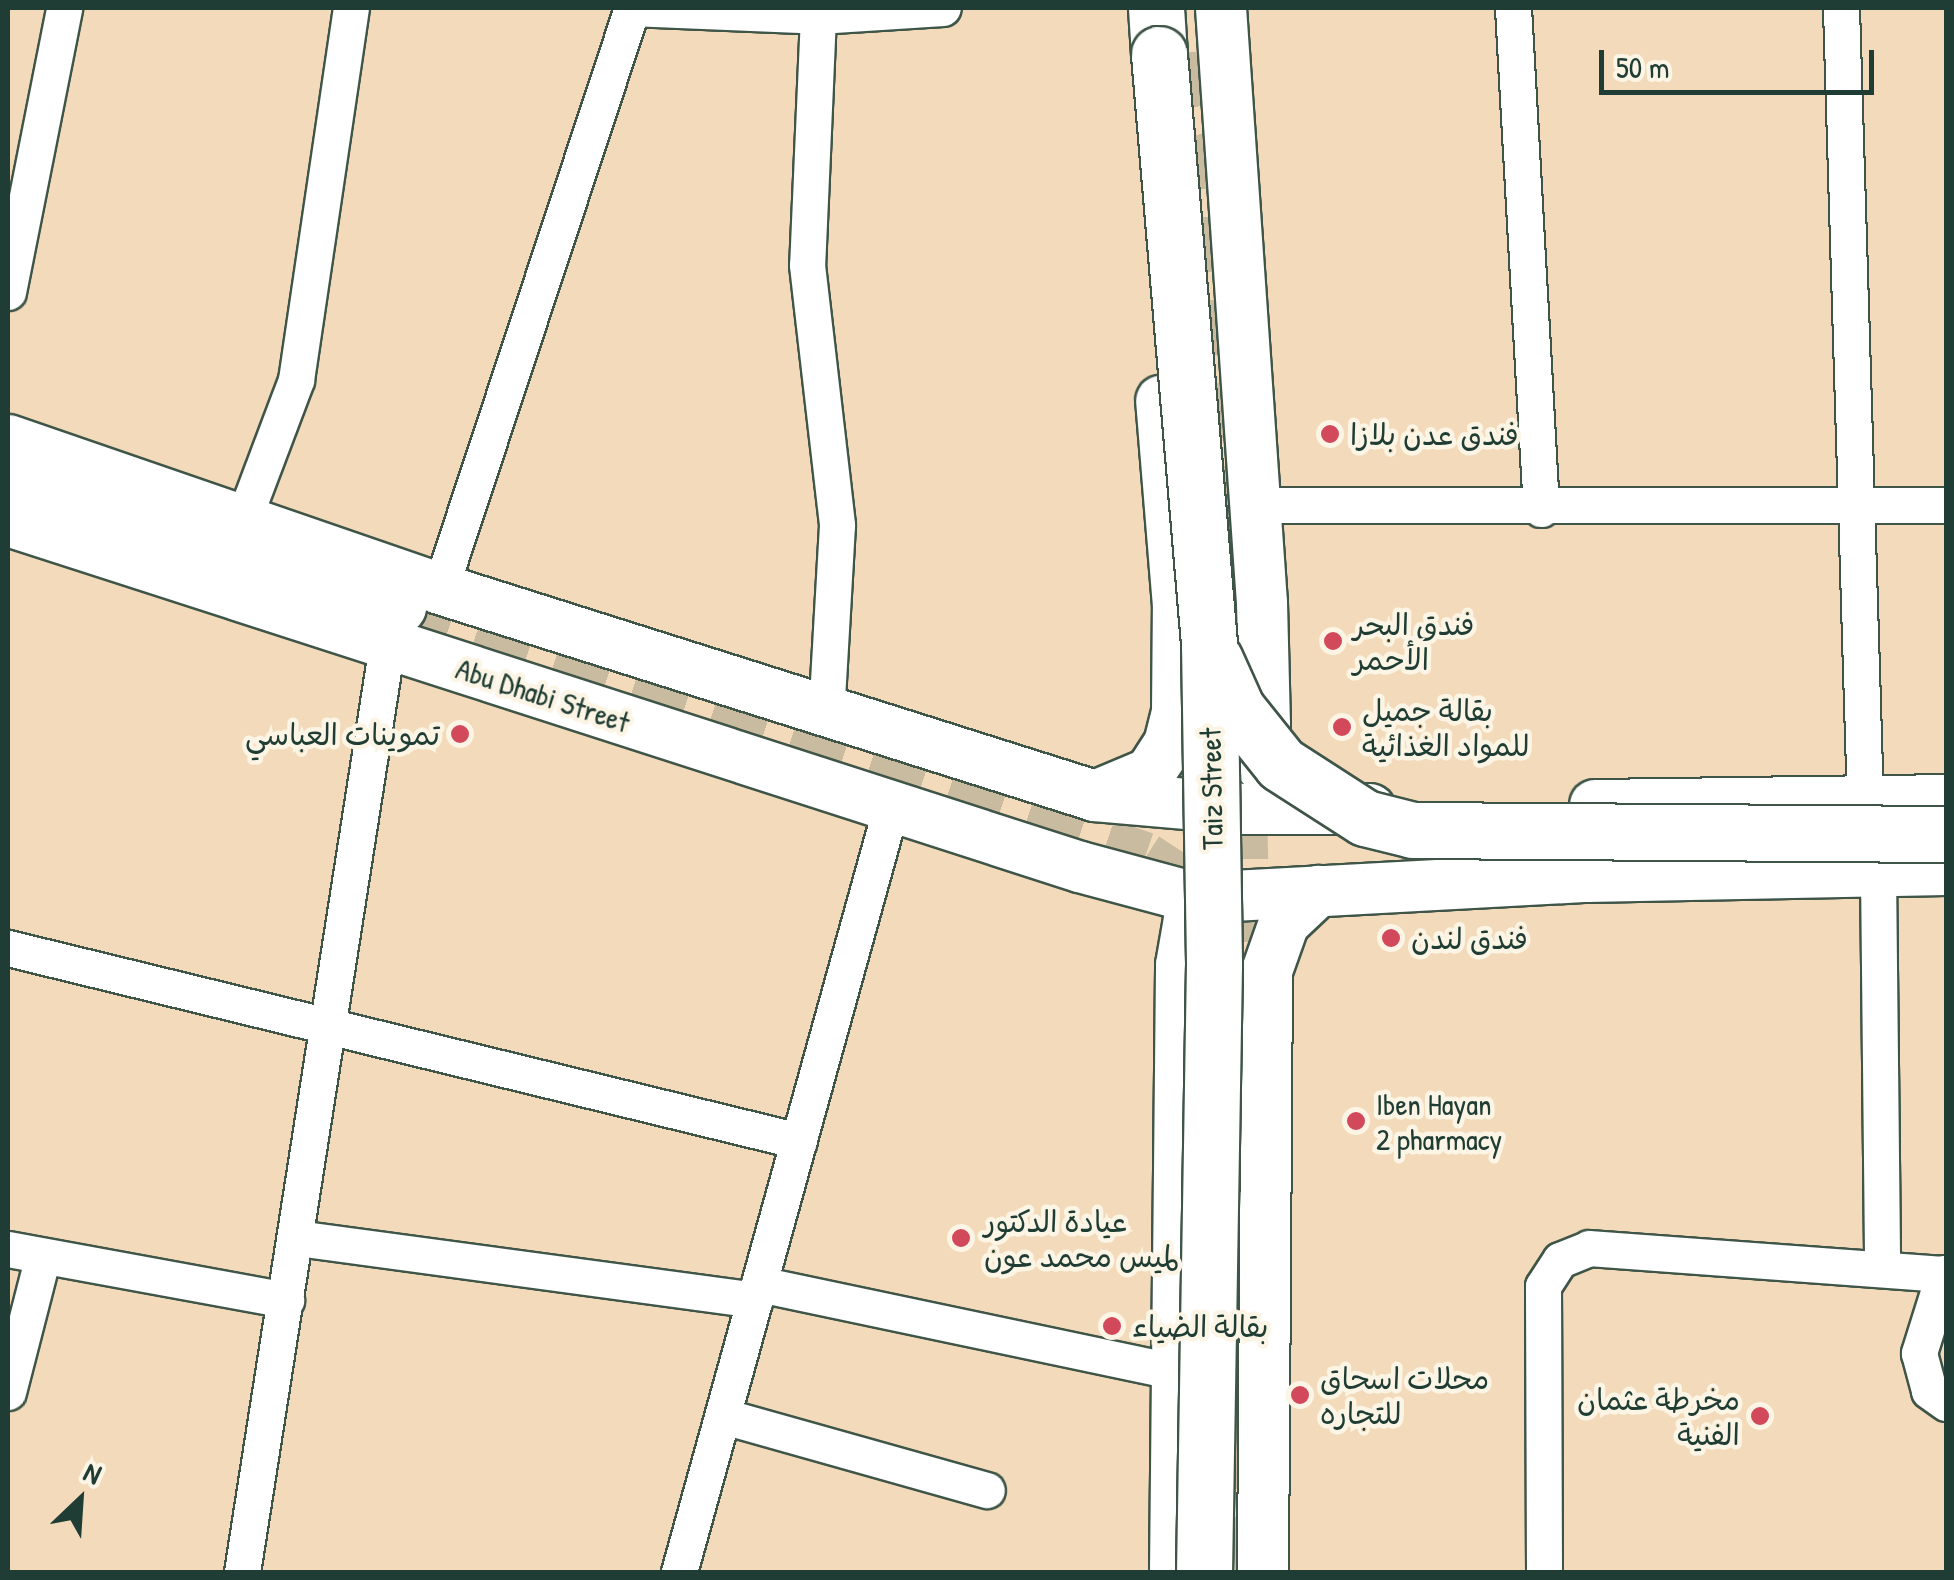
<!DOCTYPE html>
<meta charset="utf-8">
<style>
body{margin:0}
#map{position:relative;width:1954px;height:1580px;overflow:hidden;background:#f2daba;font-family:"Patrick Hand","Playpen Sans Arabic",sans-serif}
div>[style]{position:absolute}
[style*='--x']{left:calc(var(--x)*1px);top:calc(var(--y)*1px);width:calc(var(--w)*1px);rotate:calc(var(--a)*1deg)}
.primary-tunnel>*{height:55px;margin-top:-27.5px;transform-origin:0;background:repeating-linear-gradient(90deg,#c8bb9f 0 55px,transparent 0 83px)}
.roads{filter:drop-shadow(2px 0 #3f5548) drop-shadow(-2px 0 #3f5548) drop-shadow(0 2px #3f5548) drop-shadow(0 -2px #3f5548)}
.street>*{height:35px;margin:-17.5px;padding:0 17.5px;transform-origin:17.5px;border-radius:17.5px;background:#fff}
.secondary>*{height:50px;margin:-25px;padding:0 25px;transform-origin:25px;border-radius:25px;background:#fff}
.primary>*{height:55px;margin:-27.5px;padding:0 27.5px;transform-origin:27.5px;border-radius:27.5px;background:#fff}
.bridges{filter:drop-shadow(2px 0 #3f5548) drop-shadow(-2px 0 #3f5548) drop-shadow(0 2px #3f5548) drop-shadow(0 -2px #3f5548)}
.primary-bridge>*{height:55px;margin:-27.5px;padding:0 27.5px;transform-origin:27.5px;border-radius:27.5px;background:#fff}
.dots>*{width:28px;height:28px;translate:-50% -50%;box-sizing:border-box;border:5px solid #fcf5e5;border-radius:50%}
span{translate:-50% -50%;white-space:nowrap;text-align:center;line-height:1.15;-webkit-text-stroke:9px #fcf5e5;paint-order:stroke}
.poi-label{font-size:30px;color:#1f3d34}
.left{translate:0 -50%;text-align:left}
.right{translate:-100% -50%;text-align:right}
.street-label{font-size:30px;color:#1f3d34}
.frame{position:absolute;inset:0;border:10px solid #1f3d34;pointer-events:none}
.north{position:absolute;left:30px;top:1450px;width:100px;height:100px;-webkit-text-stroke:8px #fcf5e5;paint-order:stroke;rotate:25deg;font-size:28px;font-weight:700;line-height:40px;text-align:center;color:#1f3d34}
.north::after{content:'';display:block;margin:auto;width:35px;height:45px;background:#1f3d34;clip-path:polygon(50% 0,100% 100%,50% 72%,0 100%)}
.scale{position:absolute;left:1599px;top:50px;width:275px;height:45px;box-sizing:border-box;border:5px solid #1f3d34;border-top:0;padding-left:12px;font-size:30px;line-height:35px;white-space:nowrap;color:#1f3d34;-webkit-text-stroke:8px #fcf5e5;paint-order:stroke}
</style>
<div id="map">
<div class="primary-tunnel">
<i style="--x:1196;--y:51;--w:588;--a:86.1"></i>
<i style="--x:1236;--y:638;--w:397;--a:88.8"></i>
<i style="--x:398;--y:606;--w:788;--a:18.73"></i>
<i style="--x:1144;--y:859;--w:59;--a:33.1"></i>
<i style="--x:1237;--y:1572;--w:301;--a:-89.4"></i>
</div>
<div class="roads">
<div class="street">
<i style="--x:630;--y:8;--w:188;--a:2.4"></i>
<i style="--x:818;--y:16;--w:125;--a:-3.7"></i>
<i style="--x:1513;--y:8;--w:502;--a:86.8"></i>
<i style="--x:1841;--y:8;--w:793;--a:88.27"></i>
<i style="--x:818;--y:16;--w:249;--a:92.5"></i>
<i style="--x:807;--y:265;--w:262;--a:83.4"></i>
<i style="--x:837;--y:525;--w:190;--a:93.3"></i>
<i style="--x:8;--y:292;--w:289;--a:-78.8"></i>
<i style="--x:1255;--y:505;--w:691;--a:0"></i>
<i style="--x:242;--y:523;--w:153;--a:-69.3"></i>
<i style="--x:296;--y:380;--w:376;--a:-81.6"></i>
<i style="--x:440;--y:589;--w:612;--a:-71.71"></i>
<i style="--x:1878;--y:871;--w:398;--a:89.4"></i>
<i style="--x:8;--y:948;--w:814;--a:13.71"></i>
<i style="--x:297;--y:1238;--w:462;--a:7.7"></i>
<i style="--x:8;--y:1249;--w:283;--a:10.4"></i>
<i style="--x:1944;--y:1273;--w:84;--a:107.4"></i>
<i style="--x:1919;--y:1353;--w:39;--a:75"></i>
<i style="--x:1929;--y:1391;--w:21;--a:35"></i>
<i style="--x:759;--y:1284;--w:427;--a:11.9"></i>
<i style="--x:8;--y:1392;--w:140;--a:-75.6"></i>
<i style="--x:723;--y:1416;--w:274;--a:15.7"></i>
<i style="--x:242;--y:1572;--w:938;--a:-81.11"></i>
<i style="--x:679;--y:1572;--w:794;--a:-74.51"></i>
<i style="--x:1544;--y:1572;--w:286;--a:-90.2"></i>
<i style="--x:1543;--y:1286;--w:31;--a:-57"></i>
<i style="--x:1560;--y:1260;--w:31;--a:-22"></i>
<i style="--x:1589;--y:1248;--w:358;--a:4.2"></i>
</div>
<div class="secondary">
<i style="--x:1221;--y:8;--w:596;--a:86.06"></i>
<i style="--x:1262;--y:603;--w:122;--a:88.6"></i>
<i style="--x:1265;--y:725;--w:40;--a:97.1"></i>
<i style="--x:8;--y:440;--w:457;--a:19"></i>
<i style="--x:440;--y:589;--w:687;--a:17.54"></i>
<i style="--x:1095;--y:796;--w:149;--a:5"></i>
<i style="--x:1243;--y:809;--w:127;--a:0"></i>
<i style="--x:8;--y:521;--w:1126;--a:17.89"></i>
<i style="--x:1080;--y:867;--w:120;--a:15"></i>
<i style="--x:1196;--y:898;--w:392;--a:-3.1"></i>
<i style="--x:1587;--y:877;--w:359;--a:-1.1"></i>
<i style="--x:1095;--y:796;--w:60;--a:-22.7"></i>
<i style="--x:1150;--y:773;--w:35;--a:-57"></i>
<i style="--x:1169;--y:744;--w:33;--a:-76"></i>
<i style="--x:1177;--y:712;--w:106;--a:-89.5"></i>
<i style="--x:1178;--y:606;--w:206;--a:-94.7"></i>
<i style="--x:1595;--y:805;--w:351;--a:-0.8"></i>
<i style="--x:1175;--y:1572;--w:607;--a:-89.43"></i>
<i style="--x:1181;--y:965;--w:47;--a:-80.1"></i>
<i style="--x:1189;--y:919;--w:53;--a:-62.9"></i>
<i style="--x:1263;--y:1572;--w:601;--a:-89.62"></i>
<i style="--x:1267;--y:971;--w:51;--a:-70.5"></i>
<i style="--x:1284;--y:923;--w:47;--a:-43.3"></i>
</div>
<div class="primary">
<i style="--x:1156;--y:8;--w:46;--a:86.3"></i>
<i style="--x:8;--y:474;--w:412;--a:18.7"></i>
</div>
</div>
<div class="bridges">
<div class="primary-bridge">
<i style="--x:1159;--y:54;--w:591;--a:85.15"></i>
<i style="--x:1209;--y:643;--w:321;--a:89.1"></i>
<i style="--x:1214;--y:964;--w:608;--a:90.94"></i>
<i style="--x:1215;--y:660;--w:54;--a:65.8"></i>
<i style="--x:1237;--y:709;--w:70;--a:51.3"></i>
<i style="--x:1281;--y:764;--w:100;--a:32.7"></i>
<i style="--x:1365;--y:818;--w:49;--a:14"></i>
<i style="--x:1413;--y:830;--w:533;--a:0.43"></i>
</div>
</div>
<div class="dots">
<i style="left:1330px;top:434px;background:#d1495b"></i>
<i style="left:1333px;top:641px;background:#d1495b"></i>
<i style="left:1342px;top:727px;background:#d1495b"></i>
<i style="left:460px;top:734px;background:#d1495b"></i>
<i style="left:1391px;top:938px;background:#d1495b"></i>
<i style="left:1356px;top:1121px;background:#d1495b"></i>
<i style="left:961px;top:1238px;background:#d1495b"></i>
<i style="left:1112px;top:1326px;background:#d1495b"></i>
<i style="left:1300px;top:1395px;background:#d1495b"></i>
<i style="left:1760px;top:1416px;background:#d1495b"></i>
</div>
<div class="poi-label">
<span class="left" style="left:1350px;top:434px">فندق عدن بلازا</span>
<span class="left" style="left:1353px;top:641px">فندق البحر<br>الأحمر</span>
<span class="left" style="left:1362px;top:727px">بقالة جميل<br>للمواد الغذائية</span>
<span class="right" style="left:440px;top:734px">تموينات العباسي</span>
<span class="left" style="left:1411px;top:938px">فندق لندن</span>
<span class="left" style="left:1376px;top:1121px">Iben Hayan<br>2 pharmacy</span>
<span class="left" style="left:984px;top:1238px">عيادة الدكتور<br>لميس محمد عون</span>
<span class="left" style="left:1132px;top:1326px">بقالة الضياء</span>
<span class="left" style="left:1320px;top:1395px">محلات اسحاق<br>للتجاره</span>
<span class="right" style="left:1740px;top:1416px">مخرطة عثمان<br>الفنية</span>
</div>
<div class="street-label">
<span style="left:543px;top:695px;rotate:18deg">Abu Dhabi Street</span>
<span style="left:1211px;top:789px;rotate:-91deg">Taiz Street</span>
</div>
<div class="frame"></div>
<div class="north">N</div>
<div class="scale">50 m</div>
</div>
